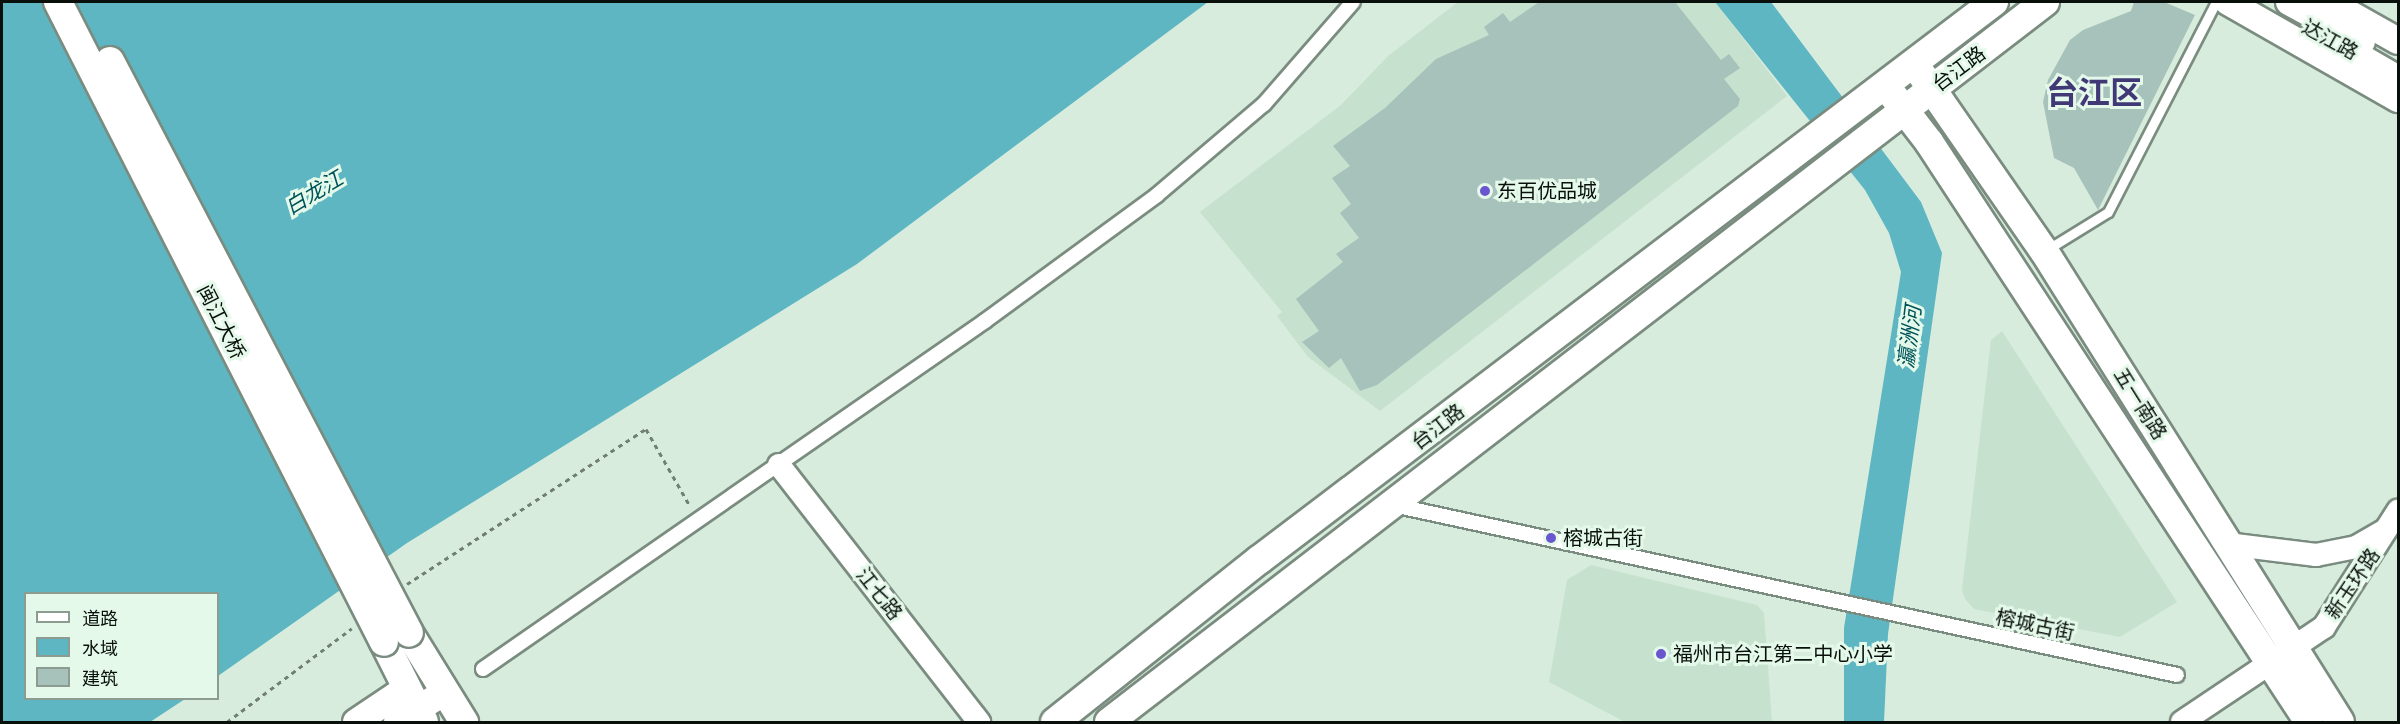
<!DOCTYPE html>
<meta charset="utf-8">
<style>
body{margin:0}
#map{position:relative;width:2400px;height:724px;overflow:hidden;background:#d8ecdd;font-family:"Nunito Sans","Noto Sans SC",sans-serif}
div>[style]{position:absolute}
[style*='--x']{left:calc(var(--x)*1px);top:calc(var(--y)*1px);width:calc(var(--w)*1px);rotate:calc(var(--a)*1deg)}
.built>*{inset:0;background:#c6e1ce}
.water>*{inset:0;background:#5db6c2}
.building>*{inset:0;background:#a7c1bb}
.path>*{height:3px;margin-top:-1.5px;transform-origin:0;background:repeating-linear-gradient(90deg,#707e74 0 4.5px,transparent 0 9px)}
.roads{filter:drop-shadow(2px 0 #7a8c7f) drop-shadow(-2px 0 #7a8c7f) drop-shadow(0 2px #7a8c7f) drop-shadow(0 -2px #7a8c7f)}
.service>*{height:9px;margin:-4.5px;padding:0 4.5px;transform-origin:4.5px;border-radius:4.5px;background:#fff}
.pedestrian>*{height:14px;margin:-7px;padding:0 7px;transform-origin:7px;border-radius:7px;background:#fff}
.tertiary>*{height:22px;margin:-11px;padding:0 11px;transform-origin:11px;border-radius:11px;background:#fff}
.secondary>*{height:26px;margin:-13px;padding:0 13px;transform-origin:13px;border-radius:13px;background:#fff}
.primary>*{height:28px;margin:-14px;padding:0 14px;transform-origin:14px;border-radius:14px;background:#fff}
.bridges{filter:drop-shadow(2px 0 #7a8c7f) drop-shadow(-2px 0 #7a8c7f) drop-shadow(0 2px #7a8c7f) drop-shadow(0 -2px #7a8c7f)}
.primary-bridge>*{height:28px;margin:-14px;padding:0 14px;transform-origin:14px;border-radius:14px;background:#fff}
.dots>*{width:16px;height:16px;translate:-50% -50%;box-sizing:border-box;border:3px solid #e5f9ea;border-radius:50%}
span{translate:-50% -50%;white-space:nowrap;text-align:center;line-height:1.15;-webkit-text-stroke:6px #e5f9ea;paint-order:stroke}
.street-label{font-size:20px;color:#09100b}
.poi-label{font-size:20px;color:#09100b}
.left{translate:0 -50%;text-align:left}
.water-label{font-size:21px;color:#00535b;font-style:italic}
.town-label{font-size:32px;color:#403976;font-weight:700}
.frame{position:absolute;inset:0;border:3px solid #09100b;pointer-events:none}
.legend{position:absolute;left:24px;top:592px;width:195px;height:108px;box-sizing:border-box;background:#e5f9ea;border:2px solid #8d9c91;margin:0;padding:8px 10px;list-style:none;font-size:18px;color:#09100b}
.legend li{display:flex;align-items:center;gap:12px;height:30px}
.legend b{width:30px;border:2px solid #8d9c91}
</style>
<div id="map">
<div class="built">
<i style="clip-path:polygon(1458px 2px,1715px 2px,1787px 96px,1380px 411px,1308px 357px,1277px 316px,1282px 312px,1200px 212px,1341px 105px,1388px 56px)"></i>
<i style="clip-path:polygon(2002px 331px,2177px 602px,2120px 637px,1974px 609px,1965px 599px,1962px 590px,1991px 340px)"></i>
<i style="clip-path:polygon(1591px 565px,1757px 605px,1764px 613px,1772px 722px,1625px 722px,1549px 682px,1567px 580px)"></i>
</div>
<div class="water">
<i style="clip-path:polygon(2px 2px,1208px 2px,857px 264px,407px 543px,218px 676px,218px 594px,26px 594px,26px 698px,185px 699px,150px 722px,2px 722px)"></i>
<i style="clip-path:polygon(1715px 2px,1771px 2px,1921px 202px,1942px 253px,1888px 634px,1884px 722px,1844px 722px,1844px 628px,1901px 272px,1889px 233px,1865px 190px)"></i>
</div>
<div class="building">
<i style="clip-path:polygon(1539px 2px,1675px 2px,1721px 60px,1729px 54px,1740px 68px,1724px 79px,1740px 99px,1738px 106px,1377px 385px,1360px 391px,1341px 358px,1329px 368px,1302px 342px,1319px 331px,1296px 299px,1343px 262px,1336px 254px,1359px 238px,1340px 213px,1351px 204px,1332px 178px,1350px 166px,1333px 146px,1385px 108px,1436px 59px,1489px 35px,1484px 27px,1503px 13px,1510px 22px)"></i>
<i style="clip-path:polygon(2134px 2px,2164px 2px,2195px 15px,2098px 210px,2074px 168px,2054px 158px,2043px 102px,2048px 80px,2070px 40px,2083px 30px,2131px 11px)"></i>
</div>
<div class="path">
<i style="--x:407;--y:584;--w:285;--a:-33"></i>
<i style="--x:646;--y:429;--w:89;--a:60.3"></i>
<i style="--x:227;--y:722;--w:156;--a:-36.9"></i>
</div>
<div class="roads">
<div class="service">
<i style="--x:2048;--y:249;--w:70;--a:-31.7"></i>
<i style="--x:2108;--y:212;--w:236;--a:-62.8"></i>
</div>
<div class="pedestrian">
<i style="--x:1393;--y:505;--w:802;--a:12.23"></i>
<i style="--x:483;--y:669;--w:611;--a:-34.73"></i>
<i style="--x:985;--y:321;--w:213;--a:-36.2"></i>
<i style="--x:1157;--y:195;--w:140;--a:-40.4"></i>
<i style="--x:1264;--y:104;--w:135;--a:-48.9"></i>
</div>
<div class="tertiary">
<i style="--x:779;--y:465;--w:326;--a:52.1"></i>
<i style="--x:2227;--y:544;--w:90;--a:7"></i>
<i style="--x:2316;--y:555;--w:41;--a:-11.3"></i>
<i style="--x:2356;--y:547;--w:34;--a:-30"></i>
<i style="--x:2182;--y:722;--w:171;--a:-33.8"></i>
<i style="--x:2324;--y:627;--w:138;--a:-57.5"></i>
</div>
<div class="secondary">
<i style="--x:2228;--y:2;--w:196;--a:29.7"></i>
<i style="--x:2289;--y:2;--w:83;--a:28.7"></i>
<i style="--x:2329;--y:2;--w:79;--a:29.5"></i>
<i style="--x:2336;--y:43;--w:72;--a:30.1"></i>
<i style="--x:356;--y:722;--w:61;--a:-33.7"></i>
<i style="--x:397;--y:722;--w:57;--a:-32"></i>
</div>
<div class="primary">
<i style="--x:1922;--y:75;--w:214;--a:55.3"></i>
<i style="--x:2044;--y:251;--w:556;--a:57.85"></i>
<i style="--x:1892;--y:94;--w:61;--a:52.4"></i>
<i style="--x:1929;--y:142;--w:693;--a:56.77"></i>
<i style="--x:409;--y:633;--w:105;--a:58.3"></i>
<i style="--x:384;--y:642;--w:89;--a:63.4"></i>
<i style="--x:1055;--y:722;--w:260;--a:-38.5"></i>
<i style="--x:1259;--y:560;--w:923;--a:-37.21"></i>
<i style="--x:1109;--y:722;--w:1181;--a:-37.57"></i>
</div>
</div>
<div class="bridges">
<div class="primary-bridge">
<i style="--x:58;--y:2;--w:718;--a:63.01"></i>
<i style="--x:110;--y:61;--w:645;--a:62.4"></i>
</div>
</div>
<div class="dots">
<i style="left:1485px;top:191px;background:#6a56cf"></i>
<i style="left:1551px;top:538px;background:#6a56cf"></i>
<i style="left:1661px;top:654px;background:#6a56cf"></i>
</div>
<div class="street-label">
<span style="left:2330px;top:40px;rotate:29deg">达江路</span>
<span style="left:1959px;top:69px;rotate:-37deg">台江路</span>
<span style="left:221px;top:322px;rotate:63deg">闽江大桥</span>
<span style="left:2140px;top:404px;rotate:58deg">五一南路</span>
<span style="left:1438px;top:427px;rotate:-37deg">台江路</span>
<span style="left:2353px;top:584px;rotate:-56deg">新玉环路</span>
<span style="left:879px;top:594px;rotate:52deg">江七路</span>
<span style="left:2035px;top:625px;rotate:12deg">榕城古街</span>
</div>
<div class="poi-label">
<span class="left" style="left:1497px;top:191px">东百优品城</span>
<span class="left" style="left:1563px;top:538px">榕城古街</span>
<span class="left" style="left:1673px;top:654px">福州市台江第二中心小学</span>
</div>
<div class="water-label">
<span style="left:314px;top:193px;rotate:-31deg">白龙江</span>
<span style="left:1910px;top:337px;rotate:-83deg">瀛洲河</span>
</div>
<div class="town-label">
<span style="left:2094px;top:94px">台江区</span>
</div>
<div class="frame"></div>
<ul class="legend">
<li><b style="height:8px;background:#fff"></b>道路</li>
<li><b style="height:16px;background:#5db6c2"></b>水域</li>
<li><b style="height:16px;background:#a7c1bb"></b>建筑</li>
</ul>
</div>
